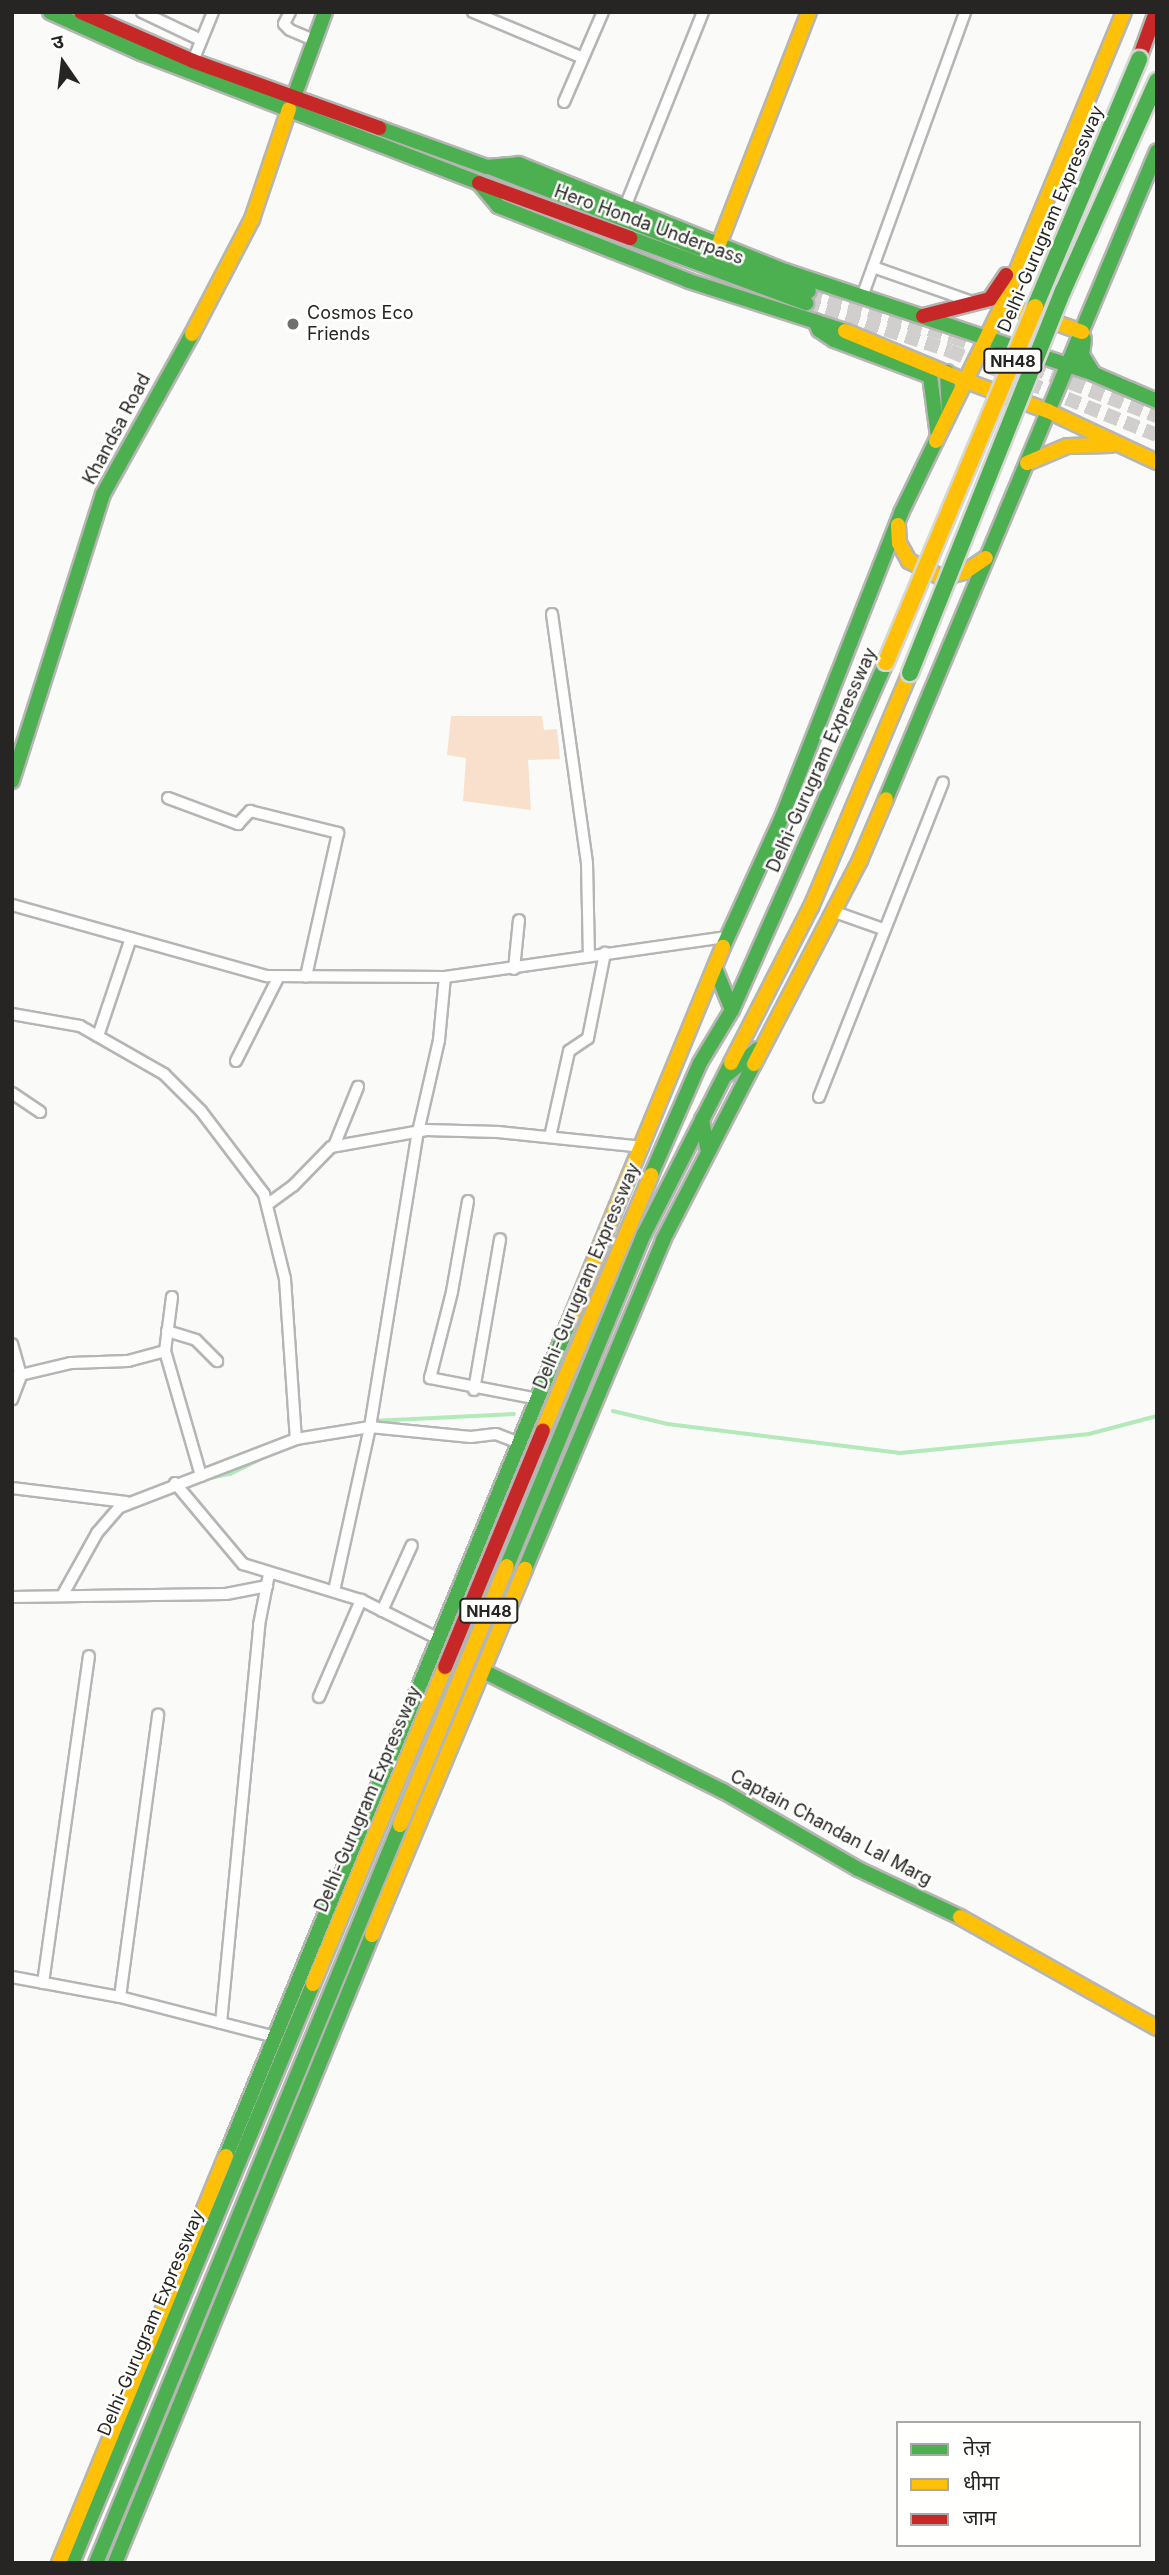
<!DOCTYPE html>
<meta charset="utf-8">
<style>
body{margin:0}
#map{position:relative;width:1169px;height:2575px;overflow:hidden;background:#fafaf8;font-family:Inter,"Noto Sans Devanagari",sans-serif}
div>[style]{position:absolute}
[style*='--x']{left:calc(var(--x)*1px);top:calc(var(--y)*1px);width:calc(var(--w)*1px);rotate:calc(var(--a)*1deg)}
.green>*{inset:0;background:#f8e0cc}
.stream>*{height:3.5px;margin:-1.75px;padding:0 1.75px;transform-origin:1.75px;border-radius:1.75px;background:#b4e9ba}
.secondary-tunnel>*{height:14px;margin-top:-7px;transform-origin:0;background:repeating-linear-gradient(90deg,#d0cfce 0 14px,transparent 0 21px)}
.roads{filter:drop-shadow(2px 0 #b5b5b3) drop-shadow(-2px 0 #b5b5b3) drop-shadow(0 2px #b5b5b3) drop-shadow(0 -2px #b5b5b3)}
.street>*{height:10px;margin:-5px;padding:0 5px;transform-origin:5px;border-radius:5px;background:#fefefe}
.fast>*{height:14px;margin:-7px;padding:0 7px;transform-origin:7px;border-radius:7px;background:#4caf50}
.slow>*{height:14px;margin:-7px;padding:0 7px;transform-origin:7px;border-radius:7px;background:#ffc107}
.jam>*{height:14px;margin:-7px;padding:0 7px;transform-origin:7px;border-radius:7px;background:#c62828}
.bridges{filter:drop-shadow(2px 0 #d6d6d5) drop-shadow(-2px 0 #d6d6d5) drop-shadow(0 2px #d6d6d5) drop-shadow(0 -2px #d6d6d5)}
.fast-bridge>*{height:16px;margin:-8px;padding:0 8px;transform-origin:8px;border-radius:8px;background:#4caf50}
.slow-bridge>*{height:16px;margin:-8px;padding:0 8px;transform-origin:8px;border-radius:8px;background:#ffc107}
.dots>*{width:19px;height:19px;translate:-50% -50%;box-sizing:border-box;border:4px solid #fffffe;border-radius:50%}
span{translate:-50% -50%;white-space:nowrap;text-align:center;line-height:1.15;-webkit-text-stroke:5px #fffffe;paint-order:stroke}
.shield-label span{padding:2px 5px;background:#fffffe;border:2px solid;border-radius:5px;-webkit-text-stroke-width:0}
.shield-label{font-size:16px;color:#262524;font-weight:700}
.street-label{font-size:18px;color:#262524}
.poi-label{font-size:18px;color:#262524}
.left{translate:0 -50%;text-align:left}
.frame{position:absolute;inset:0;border:14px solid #262524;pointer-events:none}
.legend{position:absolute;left:896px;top:2421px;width:245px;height:126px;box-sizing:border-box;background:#fffffe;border:2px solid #a8a8a7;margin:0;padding:9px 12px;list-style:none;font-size:21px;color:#262524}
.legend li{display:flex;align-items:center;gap:14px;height:35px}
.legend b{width:35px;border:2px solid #a8a8a7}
.north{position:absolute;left:28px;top:28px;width:70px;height:70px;-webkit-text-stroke:5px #fffffe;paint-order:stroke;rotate:346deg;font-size:19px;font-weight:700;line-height:28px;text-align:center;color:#262524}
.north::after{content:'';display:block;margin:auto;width:24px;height:32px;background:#262524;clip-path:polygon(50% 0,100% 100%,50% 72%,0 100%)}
</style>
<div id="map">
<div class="green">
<i style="clip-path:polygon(451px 716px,542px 716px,544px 730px,557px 729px,560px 759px,528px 760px,531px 810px,463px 801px,466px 758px,447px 755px)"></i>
</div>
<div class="stream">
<i style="--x:613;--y:1411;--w:57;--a:13.3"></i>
<i style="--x:668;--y:1424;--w:234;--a:7.1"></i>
<i style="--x:900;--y:1453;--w:190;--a:-5.7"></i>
<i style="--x:1089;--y:1434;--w:70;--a:-14.8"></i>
<i style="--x:372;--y:1421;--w:142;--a:-2.8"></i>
<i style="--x:201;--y:1480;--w:30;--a:-12"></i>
<i style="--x:230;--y:1474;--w:50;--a:-26.1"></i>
<i style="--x:123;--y:1499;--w:16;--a:-14"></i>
</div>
<div class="secondary-tunnel">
<i style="--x:809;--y:291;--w:151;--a:17.7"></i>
<i style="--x:953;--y:337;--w:219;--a:21.2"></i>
<i style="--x:806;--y:303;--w:152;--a:18.4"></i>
<i style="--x:950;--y:351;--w:223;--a:22.1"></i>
</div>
<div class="roads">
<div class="street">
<i style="--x:142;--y:12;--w:65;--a:25.4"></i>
<i style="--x:290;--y:12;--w:13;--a:117"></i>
<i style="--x:284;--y:24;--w:8;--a:45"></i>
<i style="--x:290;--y:30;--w:26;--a:23"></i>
<i style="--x:473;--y:12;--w:119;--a:22.7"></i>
<i style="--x:193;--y:61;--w:53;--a:-67.8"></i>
<i style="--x:564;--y:102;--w:98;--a:-66.6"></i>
<i style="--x:625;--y:207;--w:210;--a:-68.2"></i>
<i style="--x:873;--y:267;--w:108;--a:19.4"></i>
<i style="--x:862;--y:297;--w:303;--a:-70.1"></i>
<i style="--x:552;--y:614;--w:251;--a:82"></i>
<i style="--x:587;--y:863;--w:93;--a:88.8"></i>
<i style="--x:168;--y:798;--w:75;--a:20.4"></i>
<i style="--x:238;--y:824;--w:18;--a:-47"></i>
<i style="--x:250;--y:811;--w:91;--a:14"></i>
<i style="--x:338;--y:833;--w:147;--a:102.6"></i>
<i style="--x:12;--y:905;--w:265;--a:15.6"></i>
<i style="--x:267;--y:976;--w:178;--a:0.3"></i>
<i style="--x:445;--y:977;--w:285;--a:-8.1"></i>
<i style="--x:832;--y:911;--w:54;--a:19.4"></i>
<i style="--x:514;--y:969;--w:49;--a:-84.2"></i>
<i style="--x:12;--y:1014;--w:69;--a:10"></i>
<i style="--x:80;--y:1026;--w:97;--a:29.7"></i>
<i style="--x:164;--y:1074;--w:52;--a:45"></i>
<i style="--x:201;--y:1111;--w:104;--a:52.8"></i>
<i style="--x:264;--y:1194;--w:88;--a:76.1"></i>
<i style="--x:285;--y:1279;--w:160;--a:86.1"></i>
<i style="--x:98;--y:1036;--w:103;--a:-71.4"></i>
<i style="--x:236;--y:1061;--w:95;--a:-63.2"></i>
<i style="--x:12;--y:1093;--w:34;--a:34"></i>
<i style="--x:819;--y:1097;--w:338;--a:-68.5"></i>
<i style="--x:550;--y:1137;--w:88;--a:-77.5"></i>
<i style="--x:569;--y:1051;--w:23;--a:-34"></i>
<i style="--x:588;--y:1038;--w:87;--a:-78.7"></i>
<i style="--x:334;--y:1146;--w:64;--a:-67.9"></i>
<i style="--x:468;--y:1201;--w:92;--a:100"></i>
<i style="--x:452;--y:1292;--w:89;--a:104.3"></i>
<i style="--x:430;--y:1378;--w:110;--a:11"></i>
<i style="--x:268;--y:1204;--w:31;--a:-36"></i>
<i style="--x:293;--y:1186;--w:54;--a:-45.7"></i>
<i style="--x:331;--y:1147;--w:97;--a:-10.1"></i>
<i style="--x:426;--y:1130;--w:72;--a:1.6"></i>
<i style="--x:498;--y:1132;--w:146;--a:5.9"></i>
<i style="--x:172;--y:1297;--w:54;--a:97.4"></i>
<i style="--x:165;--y:1351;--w:130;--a:73.9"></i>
<i style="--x:167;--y:1331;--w:30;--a:17"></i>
<i style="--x:196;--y:1340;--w:30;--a:45"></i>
<i style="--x:12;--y:1344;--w:33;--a:74"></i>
<i style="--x:21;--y:1376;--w:25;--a:111"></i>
<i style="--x:12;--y:1377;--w:61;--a:-13.3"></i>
<i style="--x:71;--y:1363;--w:57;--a:-2"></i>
<i style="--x:128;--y:1361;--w:38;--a:-15"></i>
<i style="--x:474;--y:1390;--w:153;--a:-80.2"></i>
<i style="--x:175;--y:1483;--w:106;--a:50"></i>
<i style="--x:243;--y:1564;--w:123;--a:17"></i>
<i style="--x:361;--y:1600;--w:87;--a:26.6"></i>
<i style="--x:12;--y:1488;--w:115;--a:7"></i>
<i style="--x:334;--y:1591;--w:168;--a:-77.6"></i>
<i style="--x:370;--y:1427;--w:299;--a:-80.8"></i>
<i style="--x:418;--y:1132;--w:94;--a:-77.1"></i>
<i style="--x:439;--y:1040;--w:63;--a:-84.6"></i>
<i style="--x:62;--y:1596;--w:72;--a:-60.9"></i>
<i style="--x:97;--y:1533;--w:35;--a:-49"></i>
<i style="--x:120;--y:1507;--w:189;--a:-21.1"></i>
<i style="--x:296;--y:1439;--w:75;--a:-9.2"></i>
<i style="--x:370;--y:1427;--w:101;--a:5.7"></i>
<i style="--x:471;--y:1437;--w:25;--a:-7"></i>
<i style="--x:496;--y:1434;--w:26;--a:21"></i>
<i style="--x:12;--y:1597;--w:214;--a:-0.8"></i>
<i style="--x:226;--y:1594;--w:42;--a:-11"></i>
<i style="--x:382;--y:1611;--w:72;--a:-65.6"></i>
<i style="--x:319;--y:1697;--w:106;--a:-66.6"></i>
<i style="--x:12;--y:1977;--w:110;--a:10.5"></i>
<i style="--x:120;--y:1997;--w:161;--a:14.4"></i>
<i style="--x:43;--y:1983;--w:330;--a:-82"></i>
<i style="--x:120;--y:1997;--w:285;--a:-82.3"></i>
<i style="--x:221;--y:2023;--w:400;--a:-84.5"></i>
<i style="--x:259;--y:1625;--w:52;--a:-78.9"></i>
</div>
<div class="fast">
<i style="--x:50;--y:12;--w:100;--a:24.3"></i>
<i style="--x:141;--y:53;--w:362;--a:21"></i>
<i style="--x:479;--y:183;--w:30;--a:50"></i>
<i style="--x:498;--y:206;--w:205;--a:21.4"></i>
<i style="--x:689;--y:281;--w:164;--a:17.8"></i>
<i style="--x:295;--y:94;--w:87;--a:-69.9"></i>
<i style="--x:379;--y:128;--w:115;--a:19.9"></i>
<i style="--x:487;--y:167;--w:32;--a:-5"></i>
<i style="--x:519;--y:164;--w:287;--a:21.9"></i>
<i style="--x:785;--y:271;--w:326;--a:18.4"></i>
<i style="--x:489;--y:167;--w:343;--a:21.2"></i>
<i style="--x:630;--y:238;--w:188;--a:20.3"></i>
<i style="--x:815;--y:321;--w:10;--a:66"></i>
<i style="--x:819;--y:330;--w:18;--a:34"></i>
<i style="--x:834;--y:340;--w:103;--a:20.6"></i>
<i style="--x:930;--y:376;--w:61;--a:82.4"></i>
<i style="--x:1084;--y:339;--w:16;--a:97"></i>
<i style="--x:1082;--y:355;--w:22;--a:58"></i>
<i style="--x:1094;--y:374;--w:69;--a:23.2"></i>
<i style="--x:947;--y:372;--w:41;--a:87.2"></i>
<i style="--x:12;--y:781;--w:301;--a:-72.4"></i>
<i style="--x:103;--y:494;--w:183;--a:-60.9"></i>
<i style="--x:886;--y:799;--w:702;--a:-67.3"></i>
<i style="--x:723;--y:947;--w:143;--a:-65.6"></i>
<i style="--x:782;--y:817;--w:326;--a:-68.6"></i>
<i style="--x:901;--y:513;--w:80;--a:-64.1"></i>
<i style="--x:715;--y:968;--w:45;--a:68"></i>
<i style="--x:728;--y:1074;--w:39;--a:-40"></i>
<i style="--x:702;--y:1119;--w:29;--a:80"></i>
<i style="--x:651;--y:1175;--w:122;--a:-66.4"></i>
<i style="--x:700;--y:1063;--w:62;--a:-58.9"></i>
<i style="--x:732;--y:1010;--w:381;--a:-66.1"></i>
<i style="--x:507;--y:1566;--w:359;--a:-67.6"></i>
<i style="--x:644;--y:1234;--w:192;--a:-63"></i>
<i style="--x:525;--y:1569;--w:357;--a:-67.2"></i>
<i style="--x:663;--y:1240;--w:198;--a:-62.7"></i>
<i style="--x:483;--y:1671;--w:268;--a:26.6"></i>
<i style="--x:723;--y:1791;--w:156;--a:30"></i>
<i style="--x:858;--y:1869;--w:113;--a:25.2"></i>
<i style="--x:226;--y:2156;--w:909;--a:-67.64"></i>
<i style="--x:72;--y:2563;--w:627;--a:-67.4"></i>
<i style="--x:96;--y:2563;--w:798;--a:-67.61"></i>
<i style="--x:115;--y:2563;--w:679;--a:-67.74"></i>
</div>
<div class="slow">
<i style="--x:719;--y:244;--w:249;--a:-68.8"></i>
<i style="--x:1003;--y:304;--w:84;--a:19.5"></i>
<i style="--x:845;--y:331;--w:131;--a:22.5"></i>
<i style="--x:192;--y:334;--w:130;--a:-62.4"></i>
<i style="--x:252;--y:219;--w:116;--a:-71.4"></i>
<i style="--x:966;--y:381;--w:87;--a:20.1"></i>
<i style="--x:1048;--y:411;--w:120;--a:25.1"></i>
<i style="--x:936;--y:441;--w:153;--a:-63.9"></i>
<i style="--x:1003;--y:304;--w:316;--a:-67.5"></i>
<i style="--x:1027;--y:463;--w:43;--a:-23"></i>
<i style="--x:1067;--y:446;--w:44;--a:-1.3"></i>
<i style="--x:898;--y:525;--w:18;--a:87"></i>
<i style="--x:899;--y:543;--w:21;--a:61"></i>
<i style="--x:909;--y:561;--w:37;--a:27"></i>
<i style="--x:942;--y:578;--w:24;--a:-15"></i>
<i style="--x:965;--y:572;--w:25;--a:-34"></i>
<i style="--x:731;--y:1063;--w:175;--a:-62.9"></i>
<i style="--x:811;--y:907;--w:254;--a:-67.1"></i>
<i style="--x:754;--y:1064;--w:230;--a:-62.5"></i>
<i style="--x:860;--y:860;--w:66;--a:-66.9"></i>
<i style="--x:572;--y:1315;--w:398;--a:-67.7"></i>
<i style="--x:543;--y:1430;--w:277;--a:-67"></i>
<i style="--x:400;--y:1825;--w:280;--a:-67.6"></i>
<i style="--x:960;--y:1917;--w:226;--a:29.4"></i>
<i style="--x:372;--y:1935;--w:397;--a:-67.3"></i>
<i style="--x:313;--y:1984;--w:343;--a:-67.4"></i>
<i style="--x:59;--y:2563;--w:440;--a:-67.7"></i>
</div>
<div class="jam">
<i style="--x:81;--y:12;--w:122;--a:23.6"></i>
<i style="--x:193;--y:61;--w:198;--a:19.8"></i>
<i style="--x:1139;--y:59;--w:50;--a:-70.1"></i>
<i style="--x:479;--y:183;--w:161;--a:20"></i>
<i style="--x:923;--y:316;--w:69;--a:-14.2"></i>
<i style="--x:990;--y:299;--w:29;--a:-56"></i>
<i style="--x:445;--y:1667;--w:256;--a:-67.5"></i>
</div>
</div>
<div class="bridges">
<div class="fast-bridge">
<i style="--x:1035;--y:307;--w:269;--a:-67.2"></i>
<i style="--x:910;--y:673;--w:412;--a:-68.2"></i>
<i style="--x:1063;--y:291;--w:230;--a:-65.9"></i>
</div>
<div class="slow-bridge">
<i style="--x:886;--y:662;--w:385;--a:-67.2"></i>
</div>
</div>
<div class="dots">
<i style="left:293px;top:324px;background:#70706e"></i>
</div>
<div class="shield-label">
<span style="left:1013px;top:361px">NH48</span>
<span style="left:489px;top:1611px">NH48</span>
</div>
<div class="street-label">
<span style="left:1051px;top:219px;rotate:-67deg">Delhi-Gurugram Expressway</span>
<span style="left:649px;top:225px;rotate:20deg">Hero Honda Underpass</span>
<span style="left:117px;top:429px;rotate:-62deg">Khandsa Road</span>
<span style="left:822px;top:760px;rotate:-66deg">Delhi-Gurugram Expressway</span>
<span style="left:587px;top:1276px;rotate:-67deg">Delhi-Gurugram Expressway</span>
<span style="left:368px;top:1799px;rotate:-67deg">Delhi-Gurugram Expressway</span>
<span style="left:831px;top:1828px;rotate:28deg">Captain Chandan Lal Marg</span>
<span style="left:151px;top:2323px;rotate:-67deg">Delhi-Gurugram Expressway</span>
</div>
<div class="poi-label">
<span class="left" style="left:307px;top:324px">Cosmos Eco<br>Friends</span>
</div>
<div class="frame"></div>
<ul class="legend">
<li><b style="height:9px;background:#4caf50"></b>तेज़</li>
<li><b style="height:9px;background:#ffc107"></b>धीमा</li>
<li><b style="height:9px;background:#c62828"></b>जाम</li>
</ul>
<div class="north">उ</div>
</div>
